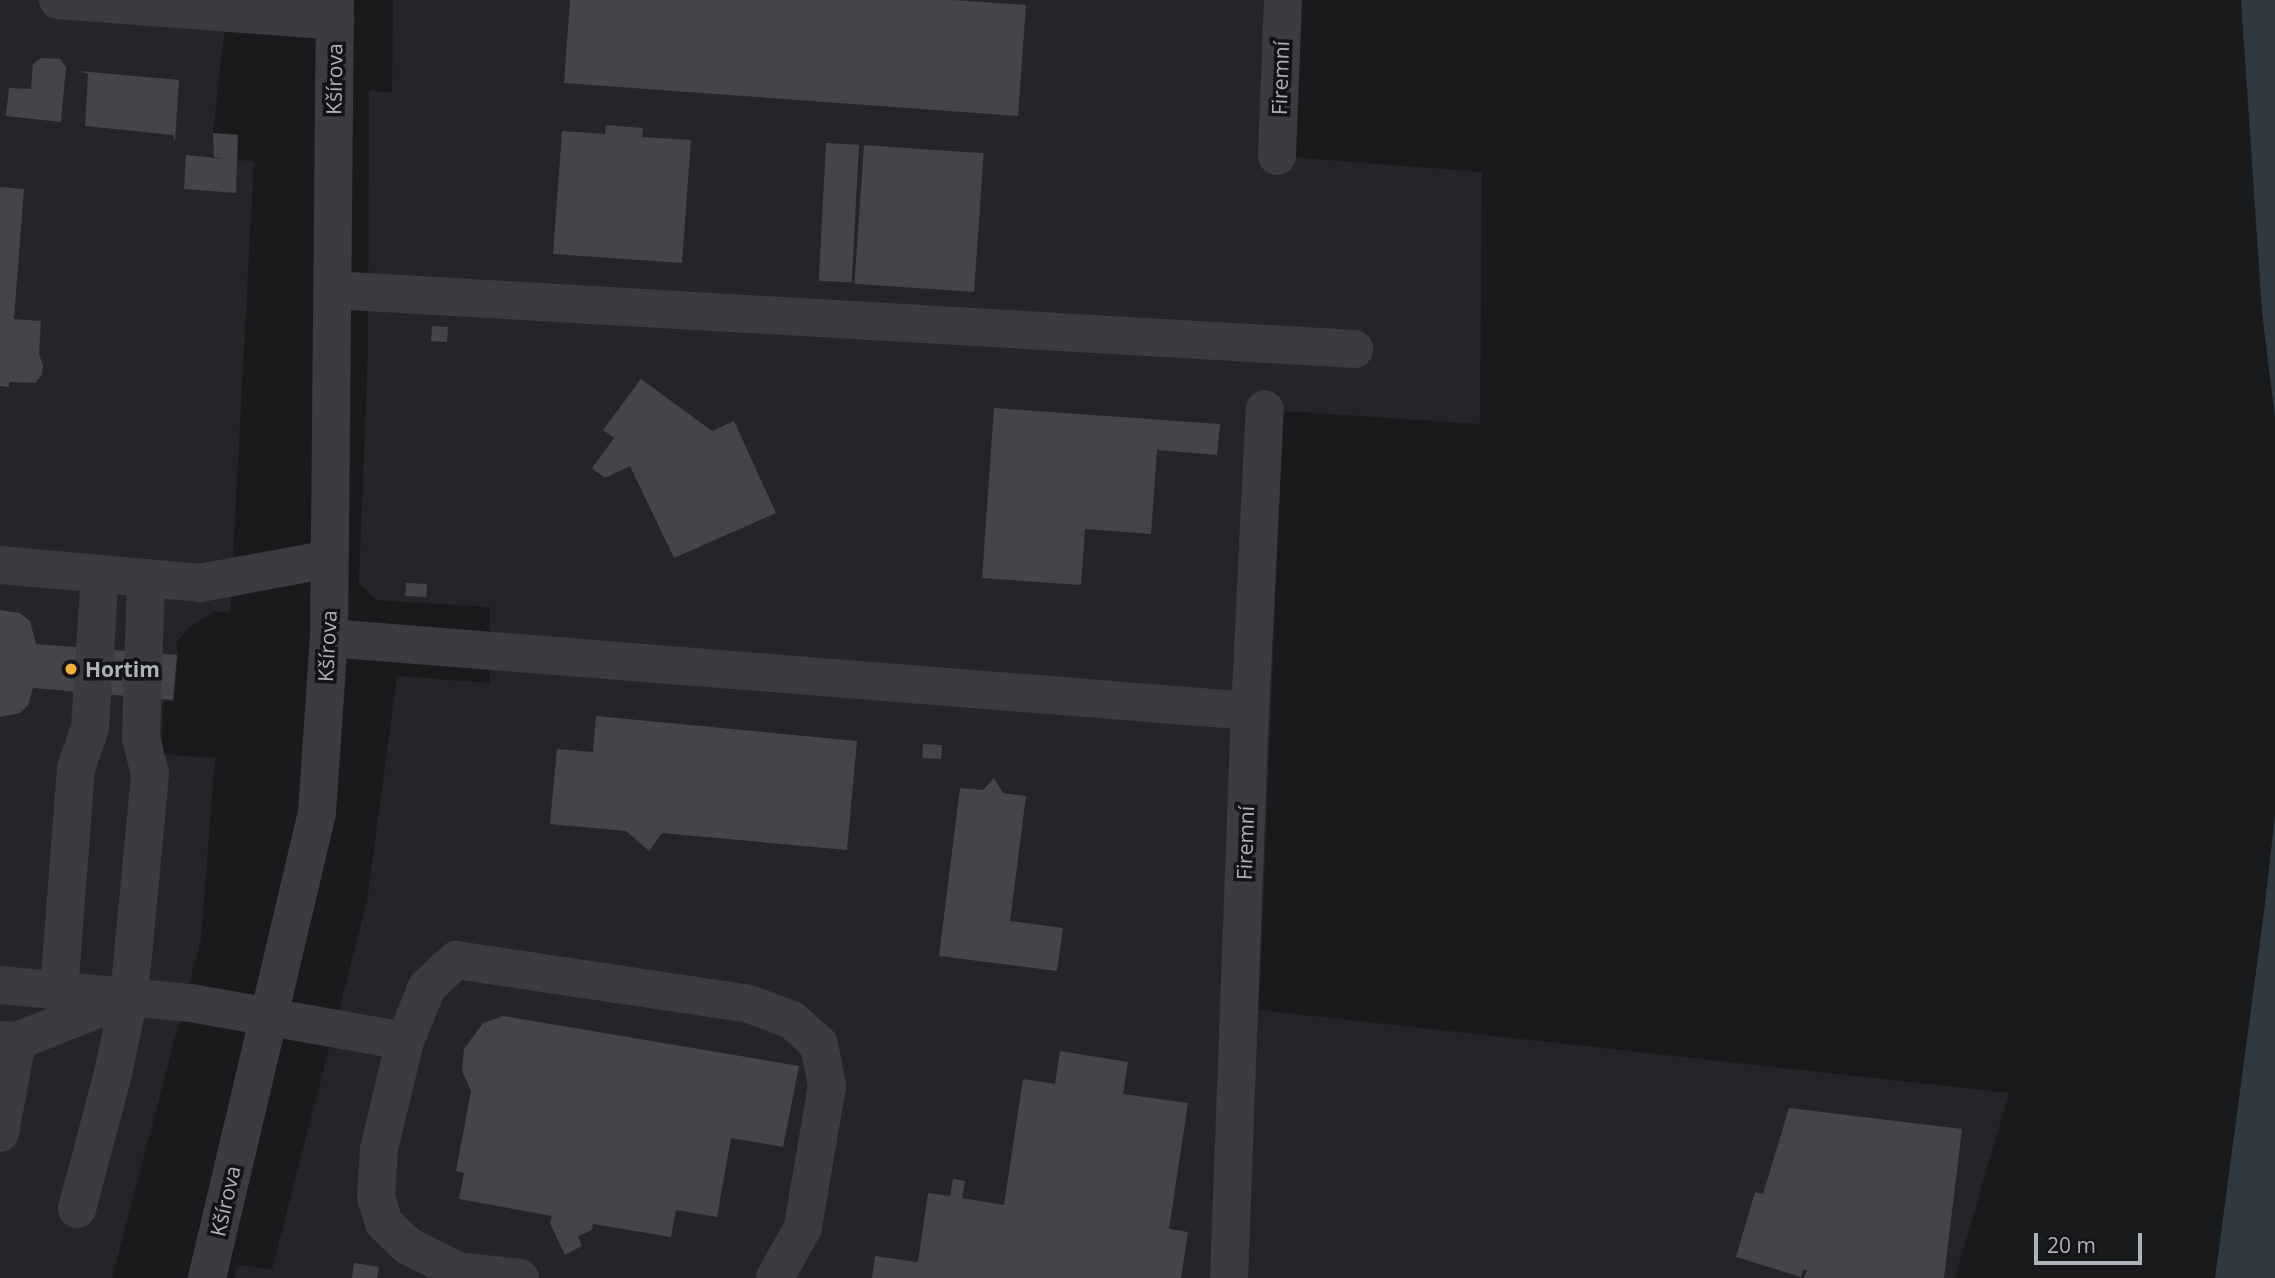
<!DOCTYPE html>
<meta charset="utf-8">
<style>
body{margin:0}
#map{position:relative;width:2275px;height:1278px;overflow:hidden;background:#191a1c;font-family:"Open Sans",sans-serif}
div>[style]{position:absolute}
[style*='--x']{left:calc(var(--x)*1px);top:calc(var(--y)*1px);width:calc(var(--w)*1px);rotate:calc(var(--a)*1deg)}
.built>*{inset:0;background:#252529}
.water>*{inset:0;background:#2f3941}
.building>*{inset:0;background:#434549;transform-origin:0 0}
.minor>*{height:38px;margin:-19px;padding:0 19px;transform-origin:19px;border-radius:19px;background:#3a3c41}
.dots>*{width:19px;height:19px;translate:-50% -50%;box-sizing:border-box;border:4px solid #141417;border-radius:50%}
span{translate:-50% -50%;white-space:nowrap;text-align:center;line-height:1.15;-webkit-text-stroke:7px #141417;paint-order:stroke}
.street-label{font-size:21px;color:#acb1bc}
.poi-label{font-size:21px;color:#acb1bc;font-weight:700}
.left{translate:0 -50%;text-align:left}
.scale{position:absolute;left:2034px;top:1233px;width:108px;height:32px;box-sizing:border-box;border:4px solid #acb1bc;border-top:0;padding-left:9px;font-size:21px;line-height:24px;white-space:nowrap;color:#acb1bc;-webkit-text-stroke:5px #141417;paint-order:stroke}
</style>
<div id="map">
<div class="built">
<i style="clip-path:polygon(0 0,228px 0,213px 133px,238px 135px,236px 160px,254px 161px,230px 613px,215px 611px,189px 628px,176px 642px,178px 654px,174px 702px,164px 701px,161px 754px,215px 758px,201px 939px,112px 1278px,0 1278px)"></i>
<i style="clip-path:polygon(393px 0,1270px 0,1289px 157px,1482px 172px,1480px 424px,1283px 411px,1259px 1010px,2009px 1093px,1955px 1278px,234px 1278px,237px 1265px,272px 1269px,367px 901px,397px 676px,490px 683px,490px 607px,376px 600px,359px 583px,368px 348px,369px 90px,392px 93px)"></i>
</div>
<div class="water">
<i style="clip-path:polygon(2241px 0,2275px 0,2275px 418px,2262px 312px)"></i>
<i style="clip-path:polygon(2275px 816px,2275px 1278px,2215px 1278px,2264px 912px)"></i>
</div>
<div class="building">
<i style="clip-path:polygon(570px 0,953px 0,1026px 5px,1018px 116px,564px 83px)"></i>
<i style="clip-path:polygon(41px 58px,60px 59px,66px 67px,61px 122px,6px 116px,9px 88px,31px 89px,33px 64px)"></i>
<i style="clip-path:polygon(79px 71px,179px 80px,175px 142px,173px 135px,85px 126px,88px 74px)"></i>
<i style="clip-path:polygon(606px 125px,643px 128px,642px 137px,691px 140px,682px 263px,553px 254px,562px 131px,605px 134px)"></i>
<i style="clip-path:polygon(213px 133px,238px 135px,236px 193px,184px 189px,186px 155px,224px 159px,214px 157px)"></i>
<i style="left:826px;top:143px;width:33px;height:138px;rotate:3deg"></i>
<i style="left:864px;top:145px;width:120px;height:139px;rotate:4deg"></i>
<i style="clip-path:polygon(0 187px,24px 189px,14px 319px,41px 321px,39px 354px,43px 365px,42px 375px,35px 383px,9px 382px,9px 387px,0 386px)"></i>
<i style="left:432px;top:326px;width:16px;height:15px;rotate:4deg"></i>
<i style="clip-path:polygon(641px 379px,712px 431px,734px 421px,776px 513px,674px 558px,630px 466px,605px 478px,592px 468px,614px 438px,603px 430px)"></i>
<i style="clip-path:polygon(994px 408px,1220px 424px,1217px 455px,1157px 450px,1151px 534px,1085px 529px,1081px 585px,982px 578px)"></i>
<i style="left:406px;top:583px;width:21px;height:13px;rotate:3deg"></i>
<i style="clip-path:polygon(0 610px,20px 613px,30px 621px,36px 644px,177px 655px,173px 700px,33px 688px,28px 705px,20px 713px,0 717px)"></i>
<i style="clip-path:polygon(596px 716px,857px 741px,847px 850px,662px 833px,649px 851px,626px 831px,550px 824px,557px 749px,593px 752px)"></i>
<i style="left:923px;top:744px;width:19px;height:14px;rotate:3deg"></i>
<i style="clip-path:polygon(994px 778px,1003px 793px,1026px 796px,1010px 921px,1063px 928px,1057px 971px,939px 956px,960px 788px,983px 790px)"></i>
<i style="clip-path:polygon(503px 1016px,799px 1066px,783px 1147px,731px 1138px,717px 1217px,676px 1210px,671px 1237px,593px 1224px,592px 1230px,578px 1236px,582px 1246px,565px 1255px,550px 1223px,552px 1216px,459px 1199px,464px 1173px,456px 1171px,471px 1091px,462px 1071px,464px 1049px,483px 1023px)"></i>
<i style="clip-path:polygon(1060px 1051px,1128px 1062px,1123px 1094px,1188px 1103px,1169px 1229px,1188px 1232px,1181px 1278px,872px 1278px,875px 1256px,918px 1262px,928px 1193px,950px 1196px,953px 1179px,965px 1181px,962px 1198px,1004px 1205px,1023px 1079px,1055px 1084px)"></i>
<i style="clip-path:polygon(1789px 1108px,1962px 1129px,1944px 1278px,1804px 1278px,1807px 1270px,1803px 1270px,1801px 1277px,1736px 1257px,1755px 1192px,1763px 1194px)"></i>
<i style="clip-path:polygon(354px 1263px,379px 1267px,377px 1278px,352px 1278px)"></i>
</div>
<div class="minor">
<i style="--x:58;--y:0;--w:278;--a:4.3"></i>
<i style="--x:1277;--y:156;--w:156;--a:-87.8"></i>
<i style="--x:332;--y:290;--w:1024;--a:3.3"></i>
<i style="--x:0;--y:565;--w:201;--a:5.1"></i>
<i style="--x:200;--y:583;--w:131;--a:-10.5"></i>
<i style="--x:329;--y:638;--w:924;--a:4.53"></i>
<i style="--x:0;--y:985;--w:192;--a:5.4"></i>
<i style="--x:191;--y:1003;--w:217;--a:10.1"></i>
<i style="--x:59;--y:990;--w:223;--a:-85.6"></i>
<i style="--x:76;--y:768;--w:42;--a:-70.7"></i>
<i style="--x:90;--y:728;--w:154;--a:-86.3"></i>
<i style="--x:0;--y:1040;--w:17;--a:3"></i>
<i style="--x:17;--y:1041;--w:114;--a:-21.6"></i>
<i style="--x:0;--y:1133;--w:94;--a:-79.5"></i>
<i style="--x:77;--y:1209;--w:140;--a:-75.1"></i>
<i style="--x:113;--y:1074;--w:79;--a:-78.3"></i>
<i style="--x:129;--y:997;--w:224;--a:-84.6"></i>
<i style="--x:150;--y:774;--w:38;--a:-104"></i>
<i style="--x:141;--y:737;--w:159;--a:-88.2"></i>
<i style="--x:207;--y:1278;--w:478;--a:-76.7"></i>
<i style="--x:317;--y:813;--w:175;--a:-86.1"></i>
<i style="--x:329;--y:638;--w:638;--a:-89.46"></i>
<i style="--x:520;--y:1278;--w:62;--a:-173.6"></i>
<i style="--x:458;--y:1271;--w:56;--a:-153.4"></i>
<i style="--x:408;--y:1246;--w:33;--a:-136"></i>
<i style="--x:384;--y:1223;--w:27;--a:-107"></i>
<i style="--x:376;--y:1197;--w:48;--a:-86.4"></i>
<i style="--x:379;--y:1149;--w:111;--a:-76.5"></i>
<i style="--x:405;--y:1041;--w:58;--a:-67.8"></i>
<i style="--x:427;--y:987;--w:40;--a:-43"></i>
<i style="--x:456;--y:960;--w:296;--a:8.5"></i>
<i style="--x:749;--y:1004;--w:46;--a:20.4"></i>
<i style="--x:792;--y:1020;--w:36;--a:42"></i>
<i style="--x:819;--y:1044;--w:43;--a:79.2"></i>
<i style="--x:827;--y:1086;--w:143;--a:99.7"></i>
<i style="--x:803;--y:1227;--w:58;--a:118.8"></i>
<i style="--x:1229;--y:1278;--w:567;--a:-87.88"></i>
<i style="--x:1250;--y:711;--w:302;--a:-87.2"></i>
</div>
<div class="dots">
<i style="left:71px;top:669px;background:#f7b036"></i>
</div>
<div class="street-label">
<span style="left:1280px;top:78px;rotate:-88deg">Firemní</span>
<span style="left:334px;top:79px;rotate:-89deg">Kšírova</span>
<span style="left:327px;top:646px;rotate:-87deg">Kšírova</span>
<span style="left:1245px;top:843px;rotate:-88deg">Firemní</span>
<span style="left:225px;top:1201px;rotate:-77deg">Kšírova</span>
</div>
<div class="poi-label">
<span class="left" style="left:85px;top:669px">Hortim</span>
</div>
<div class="scale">20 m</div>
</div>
